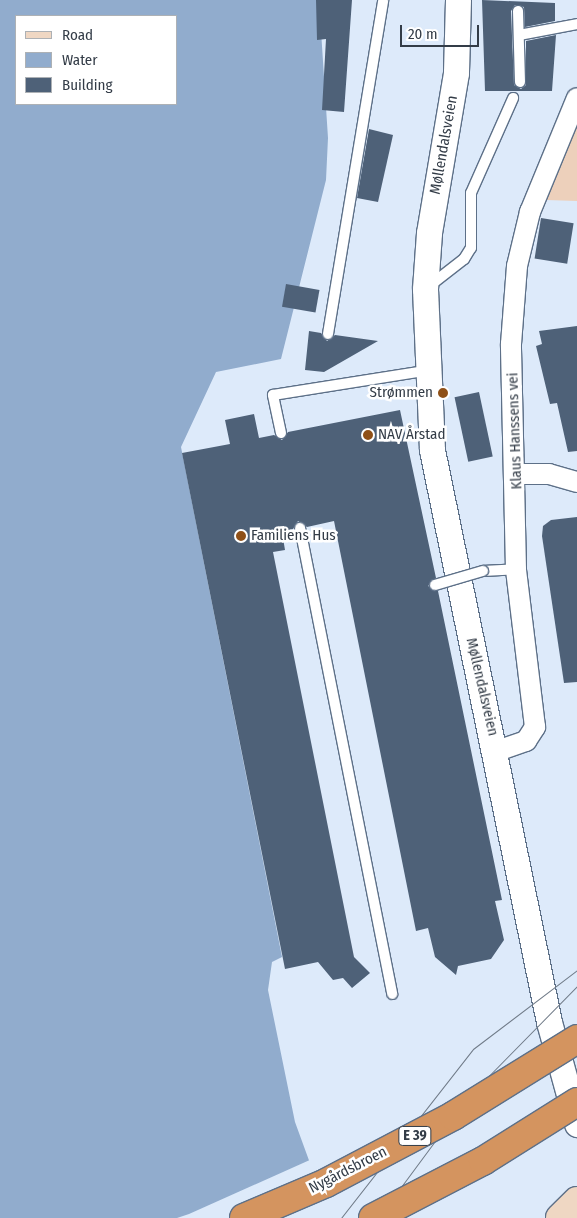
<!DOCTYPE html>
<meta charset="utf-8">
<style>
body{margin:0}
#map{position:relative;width:577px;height:1218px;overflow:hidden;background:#ddeafa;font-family:"Fira Sans Condensed",sans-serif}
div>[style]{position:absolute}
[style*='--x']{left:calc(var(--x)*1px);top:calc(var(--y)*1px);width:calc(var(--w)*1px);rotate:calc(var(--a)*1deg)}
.green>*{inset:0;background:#edd0bb}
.water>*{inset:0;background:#91accd}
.pier>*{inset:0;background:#ddeafa}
.building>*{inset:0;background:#4e6178;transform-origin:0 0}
.roads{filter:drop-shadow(1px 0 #5d7088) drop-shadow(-1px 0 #5d7088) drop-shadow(0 1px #5d7088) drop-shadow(0 -1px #5d7088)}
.service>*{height:10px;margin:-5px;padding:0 5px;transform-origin:5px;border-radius:5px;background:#fff}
.minor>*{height:20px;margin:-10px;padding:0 10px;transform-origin:10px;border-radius:10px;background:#fff}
.tertiary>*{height:25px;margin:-12.5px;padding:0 12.5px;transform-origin:12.5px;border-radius:12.5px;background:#fff}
.secondary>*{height:28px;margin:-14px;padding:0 14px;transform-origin:14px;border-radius:14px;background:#efd7c3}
.tram>*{height:1px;margin:-0.5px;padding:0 0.5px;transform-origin:0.5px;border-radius:0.5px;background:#707b88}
.bridges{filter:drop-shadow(1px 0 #5d7088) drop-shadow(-1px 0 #5d7088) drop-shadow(0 1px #5d7088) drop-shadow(0 -1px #5d7088)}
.service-bridge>*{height:10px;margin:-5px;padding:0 5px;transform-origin:5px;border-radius:5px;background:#fff}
.trunk-bridge>*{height:28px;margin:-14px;padding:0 14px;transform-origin:14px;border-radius:14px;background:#d4945f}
.dots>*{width:14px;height:14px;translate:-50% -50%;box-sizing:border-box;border:2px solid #fff;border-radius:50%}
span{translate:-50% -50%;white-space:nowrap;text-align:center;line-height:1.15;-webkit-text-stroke:5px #fff;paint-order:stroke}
.shield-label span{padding:1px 4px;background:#fff;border:1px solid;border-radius:4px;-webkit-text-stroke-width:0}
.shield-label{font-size:14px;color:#333c47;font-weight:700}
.street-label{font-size:15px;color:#333c47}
.poi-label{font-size:15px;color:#333c47}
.right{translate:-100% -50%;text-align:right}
.left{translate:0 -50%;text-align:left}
.legend{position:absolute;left:15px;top:15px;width:162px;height:90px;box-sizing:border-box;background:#fff;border:1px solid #adb1b5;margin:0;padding:6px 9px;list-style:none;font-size:15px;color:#333c47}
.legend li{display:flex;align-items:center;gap:10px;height:25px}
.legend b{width:25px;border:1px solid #adb1b5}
.scale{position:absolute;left:400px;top:25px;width:79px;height:22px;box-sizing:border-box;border:2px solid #333c47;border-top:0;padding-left:6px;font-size:15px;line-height:18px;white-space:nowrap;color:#333c47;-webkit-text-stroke:4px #fff;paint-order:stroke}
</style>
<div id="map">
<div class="green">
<i style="clip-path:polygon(577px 123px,577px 201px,546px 200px,564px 151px)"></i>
</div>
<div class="water">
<i style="clip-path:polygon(evenodd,0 0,319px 0,328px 138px,326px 180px,281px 359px,216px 372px,181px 447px,282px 957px,272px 962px,268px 990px,295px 1122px,330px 1218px,0 1218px,0 0,16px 16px,176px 16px,176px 104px,16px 104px,16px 16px)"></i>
</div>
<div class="pier">
<i style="clip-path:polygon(312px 1159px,333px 1218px,177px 1218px,189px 1214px)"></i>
</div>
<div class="building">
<i style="clip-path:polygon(316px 0,352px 0,344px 112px,322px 110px,326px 39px,317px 40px)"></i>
<i style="clip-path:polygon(482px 0,555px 3px,555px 21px,525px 27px,524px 7px,515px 5px,511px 11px,514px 85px,521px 89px,526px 85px,526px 41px,556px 35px,552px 91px,485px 91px)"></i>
<i style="clip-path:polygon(369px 129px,393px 135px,378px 202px,357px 198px)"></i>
<i style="left:541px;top:218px;width:33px;height:41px;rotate:9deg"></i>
<i style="left:286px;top:284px;width:34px;height:23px;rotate:10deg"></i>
<i style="clip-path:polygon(577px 326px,577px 451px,568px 452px,557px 403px,550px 404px,536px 346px,542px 344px,539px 331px)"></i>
<i style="clip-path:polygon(309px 331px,321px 333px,327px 341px,335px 335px,378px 341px,324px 372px,305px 370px)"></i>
<i style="left:479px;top:392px;width:66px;height:25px;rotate:78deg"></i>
<i style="clip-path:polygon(400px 410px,436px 578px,428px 586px,438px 591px,502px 900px,495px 901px,504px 940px,491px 959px,458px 966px,456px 975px,435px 957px,428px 928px,416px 931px,334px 521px,307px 527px,298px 521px,293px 529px,282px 532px,285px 550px,273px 552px,354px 957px,370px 973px,352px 988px,343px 978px,333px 980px,318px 962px,285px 969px,182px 453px,230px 444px,225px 420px,254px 414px,259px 438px,274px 435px,282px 440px,288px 432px)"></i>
<i style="clip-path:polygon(577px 517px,577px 682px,564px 683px,542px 536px,543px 526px,551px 520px)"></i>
</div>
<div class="roads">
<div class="service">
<i style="--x:518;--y:11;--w:71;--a:88.4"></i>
<i style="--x:519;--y:35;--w:59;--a:-10.7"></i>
<i style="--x:428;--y:287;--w:46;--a:-37.9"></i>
<i style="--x:464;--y:259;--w:13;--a:-58"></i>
<i style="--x:471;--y:248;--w:55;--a:-90"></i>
<i style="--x:471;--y:193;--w:104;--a:-66.1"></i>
<i style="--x:328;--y:334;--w:338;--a:-80.6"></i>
<i style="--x:281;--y:433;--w:39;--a:-102"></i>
<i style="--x:273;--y:395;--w:154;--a:-9"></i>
<i style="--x:300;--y:528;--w:475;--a:78.8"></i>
<i style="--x:483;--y:571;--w:33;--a:-3"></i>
</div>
<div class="minor">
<i style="--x:517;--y:474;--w:32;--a:0"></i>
<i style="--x:549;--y:474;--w:29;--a:16"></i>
<i style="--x:497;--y:751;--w:31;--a:-19"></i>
<i style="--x:526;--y:741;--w:17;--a:-57"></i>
<i style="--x:535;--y:727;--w:159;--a:-96.9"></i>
<i style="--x:516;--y:569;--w:225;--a:-91.3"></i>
<i style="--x:511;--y:344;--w:78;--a:-85.6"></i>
<i style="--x:517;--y:266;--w:56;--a:-76.5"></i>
<i style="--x:530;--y:212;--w:123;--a:-67.6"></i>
</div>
<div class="tertiary">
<i style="--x:458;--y:0;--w:73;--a:91.6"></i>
<i style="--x:456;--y:73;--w:162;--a:99.6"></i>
<i style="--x:429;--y:233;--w:56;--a:94.1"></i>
<i style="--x:425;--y:289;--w:161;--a:87.5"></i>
<i style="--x:432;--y:450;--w:584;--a:78.44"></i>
<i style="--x:549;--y:1022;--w:106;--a:74.6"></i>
</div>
<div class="secondary">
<i style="--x:560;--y:1218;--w:24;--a:-45"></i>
</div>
</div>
<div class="tram">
<i style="--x:341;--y:1218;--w:214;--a:-52"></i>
<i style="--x:473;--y:1049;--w:131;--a:-37.2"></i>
<i style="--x:378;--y:1218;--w:148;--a:-53.5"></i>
<i style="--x:466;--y:1099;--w:158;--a:-45.5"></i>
</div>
<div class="bridges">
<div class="service-bridge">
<i style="--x:435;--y:585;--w:50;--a:-16.3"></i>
</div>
<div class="trunk-bridge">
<i style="--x:244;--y:1218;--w:89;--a:-23.1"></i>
<i style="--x:326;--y:1183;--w:144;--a:-27.8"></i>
<i style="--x:453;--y:1116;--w:146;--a:-31.8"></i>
<i style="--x:373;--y:1218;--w:124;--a:-27.4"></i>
<i style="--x:483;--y:1161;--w:111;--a:-32.1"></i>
</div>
</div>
<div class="dots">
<i style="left:443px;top:393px;background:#8f5017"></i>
<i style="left:368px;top:435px;background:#8f5017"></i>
<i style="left:241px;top:536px;background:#8f5017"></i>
</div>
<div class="shield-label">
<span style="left:415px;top:1136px">E 39</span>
</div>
<div class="street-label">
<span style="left:444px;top:145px;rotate:-80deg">Møllendalsveien</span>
<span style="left:515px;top:431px;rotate:-92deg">Klaus Hanssens vei</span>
<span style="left:482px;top:687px;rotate:77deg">Møllendalsveien</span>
<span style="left:348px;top:1170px;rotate:-27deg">Nygårdsbroen</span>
</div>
<div class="poi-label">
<span class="right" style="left:433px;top:393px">Strømmen</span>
<span class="left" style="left:378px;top:435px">NAV Årstad</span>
<span class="left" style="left:251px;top:536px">Familiens Hus</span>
</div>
<ul class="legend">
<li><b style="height:6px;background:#efd7c3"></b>Road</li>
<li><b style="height:14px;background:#91accd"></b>Water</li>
<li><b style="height:14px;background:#4e6178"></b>Building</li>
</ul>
<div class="scale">20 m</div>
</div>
